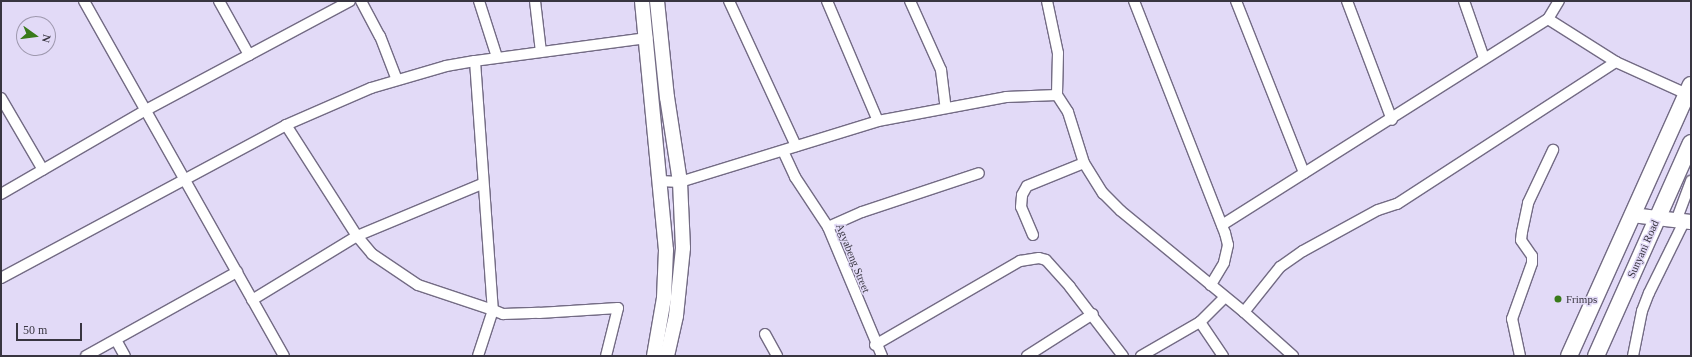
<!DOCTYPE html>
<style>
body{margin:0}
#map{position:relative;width:1692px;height:357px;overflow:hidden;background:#e2daf7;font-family:"Times New Roman",serif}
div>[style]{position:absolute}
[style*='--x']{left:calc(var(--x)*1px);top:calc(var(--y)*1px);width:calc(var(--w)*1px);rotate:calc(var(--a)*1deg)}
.roads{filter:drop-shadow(1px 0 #736b84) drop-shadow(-1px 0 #736b84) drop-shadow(0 1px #736b84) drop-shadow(0 -1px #736b84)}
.street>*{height:10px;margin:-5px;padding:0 5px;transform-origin:5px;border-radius:5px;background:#fff}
.secondary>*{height:14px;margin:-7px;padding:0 7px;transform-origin:7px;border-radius:7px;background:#fff}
.primary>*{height:16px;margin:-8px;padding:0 8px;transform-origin:8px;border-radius:8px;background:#fff}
.dots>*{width:11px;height:11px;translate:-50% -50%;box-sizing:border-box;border:2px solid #e2daf7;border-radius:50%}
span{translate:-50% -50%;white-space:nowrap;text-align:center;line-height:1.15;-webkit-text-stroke:3px #e2daf7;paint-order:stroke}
.street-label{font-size:11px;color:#383540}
.poi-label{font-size:11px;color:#383540}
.left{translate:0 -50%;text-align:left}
.frame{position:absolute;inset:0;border:2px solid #383540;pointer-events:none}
.north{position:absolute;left:16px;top:16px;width:40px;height:40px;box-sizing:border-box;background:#e2daf7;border:1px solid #9e98ae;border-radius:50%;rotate:104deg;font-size:11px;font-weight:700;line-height:16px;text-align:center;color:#383540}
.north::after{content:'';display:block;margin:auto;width:14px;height:18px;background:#397a1a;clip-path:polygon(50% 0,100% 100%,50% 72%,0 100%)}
.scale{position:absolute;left:16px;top:323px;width:66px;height:18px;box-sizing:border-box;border:2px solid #383540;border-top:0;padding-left:5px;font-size:12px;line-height:14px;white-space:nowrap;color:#383540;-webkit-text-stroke:3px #e2daf7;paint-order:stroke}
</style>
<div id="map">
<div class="roads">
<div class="street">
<i style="--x:84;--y:1;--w:407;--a:60.6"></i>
<i style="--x:219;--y:1;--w:62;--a:60.9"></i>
<i style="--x:361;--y:1;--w:40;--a:62"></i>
<i style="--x:380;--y:36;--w:47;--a:68.9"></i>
<i style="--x:479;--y:1;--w:59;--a:72.2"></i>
<i style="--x:535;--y:1;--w:51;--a:83.3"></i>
<i style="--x:729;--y:1;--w:160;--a:65.2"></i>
<i style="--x:827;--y:1;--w:130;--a:67"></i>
<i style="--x:910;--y:1;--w:76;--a:65.8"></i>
<i style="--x:941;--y:70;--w:38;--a:83"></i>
<i style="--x:1047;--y:1;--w:53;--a:78.1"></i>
<i style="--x:1058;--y:53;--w:42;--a:91.4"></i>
<i style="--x:1134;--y:1;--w:249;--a:68.6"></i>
<i style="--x:1225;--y:233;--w:12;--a:76"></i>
<i style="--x:1228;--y:245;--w:18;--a:103"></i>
<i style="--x:1224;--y:263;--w:26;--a:121"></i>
<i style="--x:1236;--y:1;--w:185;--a:68.4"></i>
<i style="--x:1347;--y:1;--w:127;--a:69.3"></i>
<i style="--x:1464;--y:1;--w:60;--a:70.7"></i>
<i style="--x:1548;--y:19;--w:80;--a:32.3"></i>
<i style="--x:1616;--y:62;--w:78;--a:24.3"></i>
<i style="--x:475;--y:61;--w:250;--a:85.9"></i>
<i style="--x:493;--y:310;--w:11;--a:22"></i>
<i style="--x:503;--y:314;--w:36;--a:-2"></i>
<i style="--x:539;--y:313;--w:79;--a:-3.6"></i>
<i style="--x:618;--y:308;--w:49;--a:104"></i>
<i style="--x:1;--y:98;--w:83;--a:59.7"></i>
<i style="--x:286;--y:125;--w:132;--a:57.4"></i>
<i style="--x:357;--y:236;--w:23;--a:50"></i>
<i style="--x:372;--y:254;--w:55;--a:34"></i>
<i style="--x:418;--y:285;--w:79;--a:18.4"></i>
<i style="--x:493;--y:310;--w:48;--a:108.1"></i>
<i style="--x:783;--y:151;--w:29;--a:65"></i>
<i style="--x:795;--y:177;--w:60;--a:56.6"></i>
<i style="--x:828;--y:227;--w:140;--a:67.3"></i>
<i style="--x:660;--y:181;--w:20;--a:3"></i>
<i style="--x:680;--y:182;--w:207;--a:-17.1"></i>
<i style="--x:878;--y:121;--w:130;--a:-10.6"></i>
<i style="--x:1006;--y:97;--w:51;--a:-2.2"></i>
<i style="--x:1057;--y:95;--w:20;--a:57"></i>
<i style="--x:1068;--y:112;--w:53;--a:72.6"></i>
<i style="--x:1084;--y:163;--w:36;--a:58"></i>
<i style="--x:1103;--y:193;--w:25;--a:45"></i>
<i style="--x:1121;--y:211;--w:159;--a:39.4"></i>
<i style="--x:1244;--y:312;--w:66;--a:41.9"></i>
<i style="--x:1;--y:194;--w:168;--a:-30.1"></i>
<i style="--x:146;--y:110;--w:231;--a:-28.1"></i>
<i style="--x:1676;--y:221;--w:43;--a:-69.4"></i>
<i style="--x:1222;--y:225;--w:386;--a:-32.3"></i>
<i style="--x:1548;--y:19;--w:21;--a:-59"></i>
<i style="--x:828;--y:227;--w:37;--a:-24"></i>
<i style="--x:862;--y:212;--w:123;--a:-18.4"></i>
<i style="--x:1033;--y:235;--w:30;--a:-113"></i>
<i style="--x:1021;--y:207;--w:12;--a:-85"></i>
<i style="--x:1022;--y:195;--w:10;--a:-61"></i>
<i style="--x:1027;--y:186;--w:61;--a:-22"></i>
<i style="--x:1;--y:278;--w:323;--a:-28.2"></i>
<i style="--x:286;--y:125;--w:93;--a:-23.5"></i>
<i style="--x:371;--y:88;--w:78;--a:-16.3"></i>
<i style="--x:446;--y:66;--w:29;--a:-10"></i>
<i style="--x:475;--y:61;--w:174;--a:-7.6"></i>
<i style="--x:252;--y:300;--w:123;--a:-31.4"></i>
<i style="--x:357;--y:236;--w:135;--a:-22.6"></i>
<i style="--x:1244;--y:312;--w:58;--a:-51.3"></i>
<i style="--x:1280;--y:267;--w:28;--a:-35"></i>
<i style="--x:1303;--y:251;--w:85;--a:-28.7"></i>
<i style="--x:1378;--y:210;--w:20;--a:-18"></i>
<i style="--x:1397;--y:204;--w:261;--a:-33"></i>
<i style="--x:1200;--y:322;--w:41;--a:55.9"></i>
<i style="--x:765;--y:334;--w:25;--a:61"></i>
<i style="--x:116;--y:340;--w:18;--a:61"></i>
<i style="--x:875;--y:345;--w:168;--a:-30.1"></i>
<i style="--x:1020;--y:261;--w:19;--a:-9"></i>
<i style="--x:1039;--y:258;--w:7;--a:16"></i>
<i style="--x:1046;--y:260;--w:36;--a:48"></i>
<i style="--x:1070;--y:287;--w:87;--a:52.5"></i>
<i style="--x:86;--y:356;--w:173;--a:-29.1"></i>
<i style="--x:1027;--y:356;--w:78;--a:-32.5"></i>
<i style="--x:1141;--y:356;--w:68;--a:-30"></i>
<i style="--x:1200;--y:322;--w:34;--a:-45"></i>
<i style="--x:1520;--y:356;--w:38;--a:-102"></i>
<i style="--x:1512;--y:319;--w:59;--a:-70.3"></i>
<i style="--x:1532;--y:263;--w:7;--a:-90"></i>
<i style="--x:1532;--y:256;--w:19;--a:-125"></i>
<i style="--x:1521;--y:240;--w:8;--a:-83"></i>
<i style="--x:1522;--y:232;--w:30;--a:-78"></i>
<i style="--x:1528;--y:203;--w:59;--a:-64.7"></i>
<i style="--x:1633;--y:356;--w:46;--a:-78.7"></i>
<i style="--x:1642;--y:311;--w:19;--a:-69"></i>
<i style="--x:1649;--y:293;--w:79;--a:-63.8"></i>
</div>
<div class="secondary">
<i style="--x:642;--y:1;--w:250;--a:84.5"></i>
<i style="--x:666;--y:250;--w:48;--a:92.4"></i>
<i style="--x:664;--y:298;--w:59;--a:99.8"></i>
<i style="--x:657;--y:1;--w:97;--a:84.1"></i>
<i style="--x:667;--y:97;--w:86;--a:81.3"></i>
<i style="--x:680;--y:182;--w:66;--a:87.4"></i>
<i style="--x:683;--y:248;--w:68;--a:95.9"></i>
<i style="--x:676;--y:316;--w:41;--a:102.7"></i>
<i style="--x:1632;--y:215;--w:59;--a:6.8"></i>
</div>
<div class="primary">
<i style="--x:1569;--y:356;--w:297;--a:-65.8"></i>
<i style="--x:1596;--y:356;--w:233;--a:-66"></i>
</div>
</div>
<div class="dots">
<i style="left:1558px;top:299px;background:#397a1a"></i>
</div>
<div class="street-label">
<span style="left:1643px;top:249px;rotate:-66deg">Sunyani Road</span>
<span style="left:853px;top:258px;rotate:68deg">Agyabeng Street</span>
</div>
<div class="poi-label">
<span class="left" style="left:1566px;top:299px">Frimps</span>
</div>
<div class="frame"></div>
<div class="north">N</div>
<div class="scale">50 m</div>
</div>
